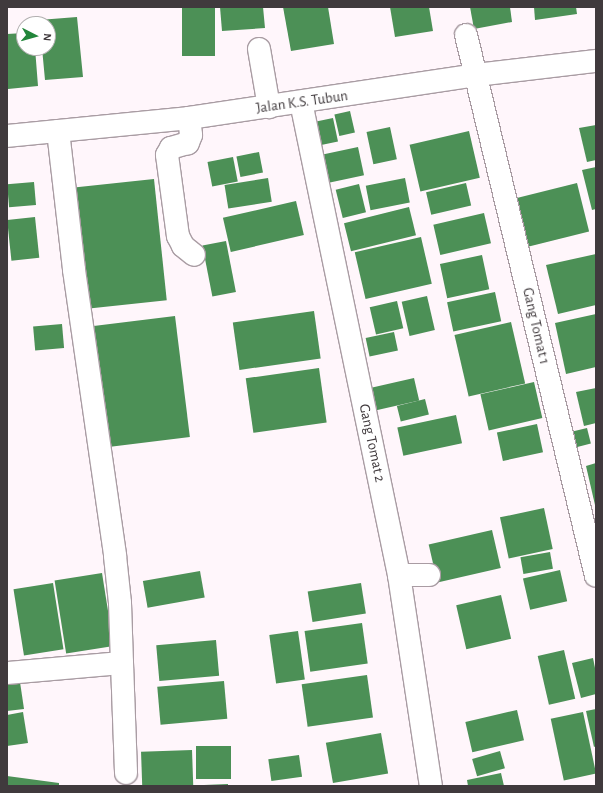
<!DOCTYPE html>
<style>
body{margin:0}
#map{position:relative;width:603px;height:793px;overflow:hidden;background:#fff6fb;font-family:"Alegreya Sans",sans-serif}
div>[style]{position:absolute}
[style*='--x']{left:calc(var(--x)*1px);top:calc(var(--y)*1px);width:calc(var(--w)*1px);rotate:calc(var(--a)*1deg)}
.building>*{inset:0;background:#4c9056;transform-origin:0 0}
.roads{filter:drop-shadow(1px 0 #a99ca3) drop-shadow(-1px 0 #a99ca3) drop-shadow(0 1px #a99ca3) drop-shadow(0 -1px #a99ca3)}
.minor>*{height:22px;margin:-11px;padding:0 11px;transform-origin:11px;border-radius:11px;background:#fff}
span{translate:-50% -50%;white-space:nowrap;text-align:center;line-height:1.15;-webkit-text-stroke:4px #fff;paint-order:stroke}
.street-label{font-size:15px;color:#403a3d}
.frame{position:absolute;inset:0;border:8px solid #403a3d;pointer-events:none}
.north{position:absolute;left:16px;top:16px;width:40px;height:40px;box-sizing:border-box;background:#fff;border:1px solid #b3b0b1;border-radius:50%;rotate:96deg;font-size:11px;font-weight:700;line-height:16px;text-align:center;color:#403a3d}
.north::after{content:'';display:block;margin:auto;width:14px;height:18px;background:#22863a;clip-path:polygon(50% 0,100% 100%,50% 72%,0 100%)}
</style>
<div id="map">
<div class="building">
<i style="left:182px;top:7px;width:33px;height:49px"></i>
<i style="clip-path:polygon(220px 7px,263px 7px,265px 28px,222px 31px)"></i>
<i style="clip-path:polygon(283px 7px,328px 7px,334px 44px,291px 51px)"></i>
<i style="clip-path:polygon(390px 7px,429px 7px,433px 31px,395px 37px)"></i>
<i style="clip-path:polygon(470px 7px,510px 7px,512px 22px,474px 29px)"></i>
<i style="clip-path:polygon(534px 7px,576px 7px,577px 14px,535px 20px)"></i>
<i style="clip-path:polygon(77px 17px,83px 77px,45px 80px,42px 48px,48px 48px,48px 24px,39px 24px,39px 20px)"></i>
<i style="clip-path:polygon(24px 33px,24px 48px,35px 48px,38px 86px,8px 89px,7px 34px)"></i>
<i style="left:350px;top:111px;width:22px;height:16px;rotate:77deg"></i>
<i style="left:333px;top:118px;width:24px;height:22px;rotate:78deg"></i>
<i style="clip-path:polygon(596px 125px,596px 160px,587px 162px,579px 128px)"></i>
<i style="left:390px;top:127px;width:33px;height:24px;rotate:78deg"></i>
<i style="left:469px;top:131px;width:48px;height:61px;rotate:77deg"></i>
<i style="left:358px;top:147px;width:29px;height:36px;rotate:78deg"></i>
<i style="left:259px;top:152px;width:21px;height:23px;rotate:79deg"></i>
<i style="left:233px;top:157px;width:25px;height:26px;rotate:79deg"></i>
<i style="clip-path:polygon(596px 167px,596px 209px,592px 210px,582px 170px)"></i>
<i style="left:268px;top:178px;width:24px;height:44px;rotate:81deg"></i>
<i style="left:405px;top:178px;width:25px;height:40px;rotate:79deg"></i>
<i style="left:154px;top:179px;width:122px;height:85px;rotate:84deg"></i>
<i style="left:34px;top:182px;width:23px;height:27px;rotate:85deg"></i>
<i style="left:466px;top:183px;width:23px;height:41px;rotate:77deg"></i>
<i style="left:577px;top:183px;width:50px;height:63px;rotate:76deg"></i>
<i style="left:359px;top:184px;width:29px;height:24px;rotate:76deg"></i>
<i style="left:296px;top:201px;width:35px;height:75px;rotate:77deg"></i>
<i style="left:409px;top:207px;width:29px;height:67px;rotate:76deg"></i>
<i style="left:484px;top:213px;width:31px;height:52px;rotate:77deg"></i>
<i style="left:35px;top:217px;width:41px;height:28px;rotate:84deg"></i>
<i style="left:421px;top:237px;width:48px;height:68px;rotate:77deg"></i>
<i style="left:226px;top:241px;width:52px;height:24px;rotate:79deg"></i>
<i style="clip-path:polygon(596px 254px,596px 305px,558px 314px,546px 265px)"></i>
<i style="left:482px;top:255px;width:35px;height:43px;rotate:78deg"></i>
<i style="left:495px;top:292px;width:30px;height:49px;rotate:78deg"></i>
<i style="left:427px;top:296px;width:35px;height:26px;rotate:77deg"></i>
<i style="left:397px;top:301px;width:28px;height:28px;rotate:77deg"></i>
<i style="left:314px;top:311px;width:48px;height:82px;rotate:82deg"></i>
<i style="clip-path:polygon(596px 314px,596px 367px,566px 374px,555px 323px)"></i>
<i style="left:175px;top:316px;width:122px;height:84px;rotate:83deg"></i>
<i style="left:511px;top:322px;width:63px;height:58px;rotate:77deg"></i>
<i style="left:62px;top:324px;width:24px;height:29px;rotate:85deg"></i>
<i style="left:394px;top:332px;width:19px;height:29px;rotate:78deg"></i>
<i style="left:319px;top:368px;width:55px;height:74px;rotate:82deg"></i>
<i style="left:414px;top:378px;width:23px;height:45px;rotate:77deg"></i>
<i style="left:534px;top:382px;width:37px;height:55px;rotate:77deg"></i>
<i style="clip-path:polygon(596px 388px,596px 423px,584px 426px,576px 392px)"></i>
<i style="left:425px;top:399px;width:16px;height:29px;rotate:76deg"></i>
<i style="left:456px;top:415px;width:29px;height:60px;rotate:78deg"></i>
<i style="left:537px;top:424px;width:29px;height:41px;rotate:78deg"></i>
<i style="left:587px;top:428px;width:16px;height:16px;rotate:76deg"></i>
<i style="clip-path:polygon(596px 463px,596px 505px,595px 505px,586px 466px)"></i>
<i style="left:544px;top:508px;width:42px;height:45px;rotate:78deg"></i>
<i style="left:492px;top:530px;width:39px;height:65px;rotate:77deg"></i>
<i style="left:550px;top:552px;width:17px;height:30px;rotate:80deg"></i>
<i style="left:560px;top:570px;width:32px;height:38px;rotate:77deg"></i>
<i style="left:200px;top:571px;width:27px;height:58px;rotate:80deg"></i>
<i style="left:102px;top:573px;width:74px;height:48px;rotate:81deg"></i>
<i style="left:53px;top:583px;width:67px;height:40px;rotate:81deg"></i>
<i style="left:361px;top:583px;width:31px;height:54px;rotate:81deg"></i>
<i style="left:501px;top:595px;width:45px;height:46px;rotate:77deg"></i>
<i style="left:362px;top:623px;width:41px;height:58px;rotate:82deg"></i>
<i style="left:298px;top:631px;width:49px;height:29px;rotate:82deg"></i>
<i style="left:216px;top:640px;width:36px;height:60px;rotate:85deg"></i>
<i style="left:564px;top:650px;width:50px;height:27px;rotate:77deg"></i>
<i style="clip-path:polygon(593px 658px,596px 673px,596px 694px,581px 698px,572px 663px)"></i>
<i style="left:367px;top:675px;width:43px;height:66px;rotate:82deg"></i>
<i style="left:224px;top:681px;width:38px;height:67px;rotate:85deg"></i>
<i style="clip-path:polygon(20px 682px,24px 709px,7px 711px,7px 684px)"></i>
<i style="clip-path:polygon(596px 709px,596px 746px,594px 747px,586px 711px)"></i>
<i style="left:517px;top:710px;width:31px;height:53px;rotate:77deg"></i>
<i style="clip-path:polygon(23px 712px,28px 743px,7px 746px,7px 715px)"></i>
<i style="left:583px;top:712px;width:63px;height:33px;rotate:78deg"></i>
<i style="left:381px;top:733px;width:41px;height:56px;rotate:80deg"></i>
<i style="left:231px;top:746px;width:33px;height:35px;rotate:90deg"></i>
<i style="left:192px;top:750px;width:36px;height:51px;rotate:88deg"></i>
<i style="left:500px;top:751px;width:18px;height:29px;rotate:74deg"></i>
<i style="left:299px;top:755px;width:22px;height:31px;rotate:82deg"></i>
<i style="clip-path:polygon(501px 773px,504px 786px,468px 786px,467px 780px)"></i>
<i style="clip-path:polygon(7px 776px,59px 783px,59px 786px,7px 786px)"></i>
<i style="clip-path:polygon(228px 784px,228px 786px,204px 786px,204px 785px)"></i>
</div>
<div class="roads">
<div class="minor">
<i style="--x:466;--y:35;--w:556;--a:76.49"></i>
<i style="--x:259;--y:49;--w:59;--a:80.2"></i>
<i style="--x:301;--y:102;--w:483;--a:78.3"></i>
<i style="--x:399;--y:575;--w:213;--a:81.4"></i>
<i style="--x:189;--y:118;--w:17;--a:83"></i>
<i style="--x:191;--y:135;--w:9;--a:111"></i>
<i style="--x:188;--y:143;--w:18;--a:164"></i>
<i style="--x:171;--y:148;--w:8;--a:120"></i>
<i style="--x:167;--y:155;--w:82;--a:82.3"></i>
<i style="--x:178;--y:236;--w:11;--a:63"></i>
<i style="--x:183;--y:246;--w:14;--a:39"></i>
<i style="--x:58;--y:131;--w:140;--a:83.4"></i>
<i style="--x:74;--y:270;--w:289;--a:81.8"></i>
<i style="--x:115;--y:556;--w:47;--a:83.9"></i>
<i style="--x:120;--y:603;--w:60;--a:88.1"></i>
<i style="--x:7;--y:136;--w:183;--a:-5.6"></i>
<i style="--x:189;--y:118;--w:290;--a:-8.5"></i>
<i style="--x:476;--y:75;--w:121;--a:-6.7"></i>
<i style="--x:399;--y:575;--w:30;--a:0"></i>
<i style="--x:7;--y:673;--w:115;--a:-5"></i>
<i style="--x:122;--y:663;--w:110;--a:87.9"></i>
</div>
</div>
<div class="street-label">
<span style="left:302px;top:102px;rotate:-8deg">Jalan K.S. Tubun</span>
<span style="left:536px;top:326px;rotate:77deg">Gang Tomat 1</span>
<span style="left:372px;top:443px;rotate:78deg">Gang Tomat 2</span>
</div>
<div class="frame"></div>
<div class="north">N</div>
</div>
